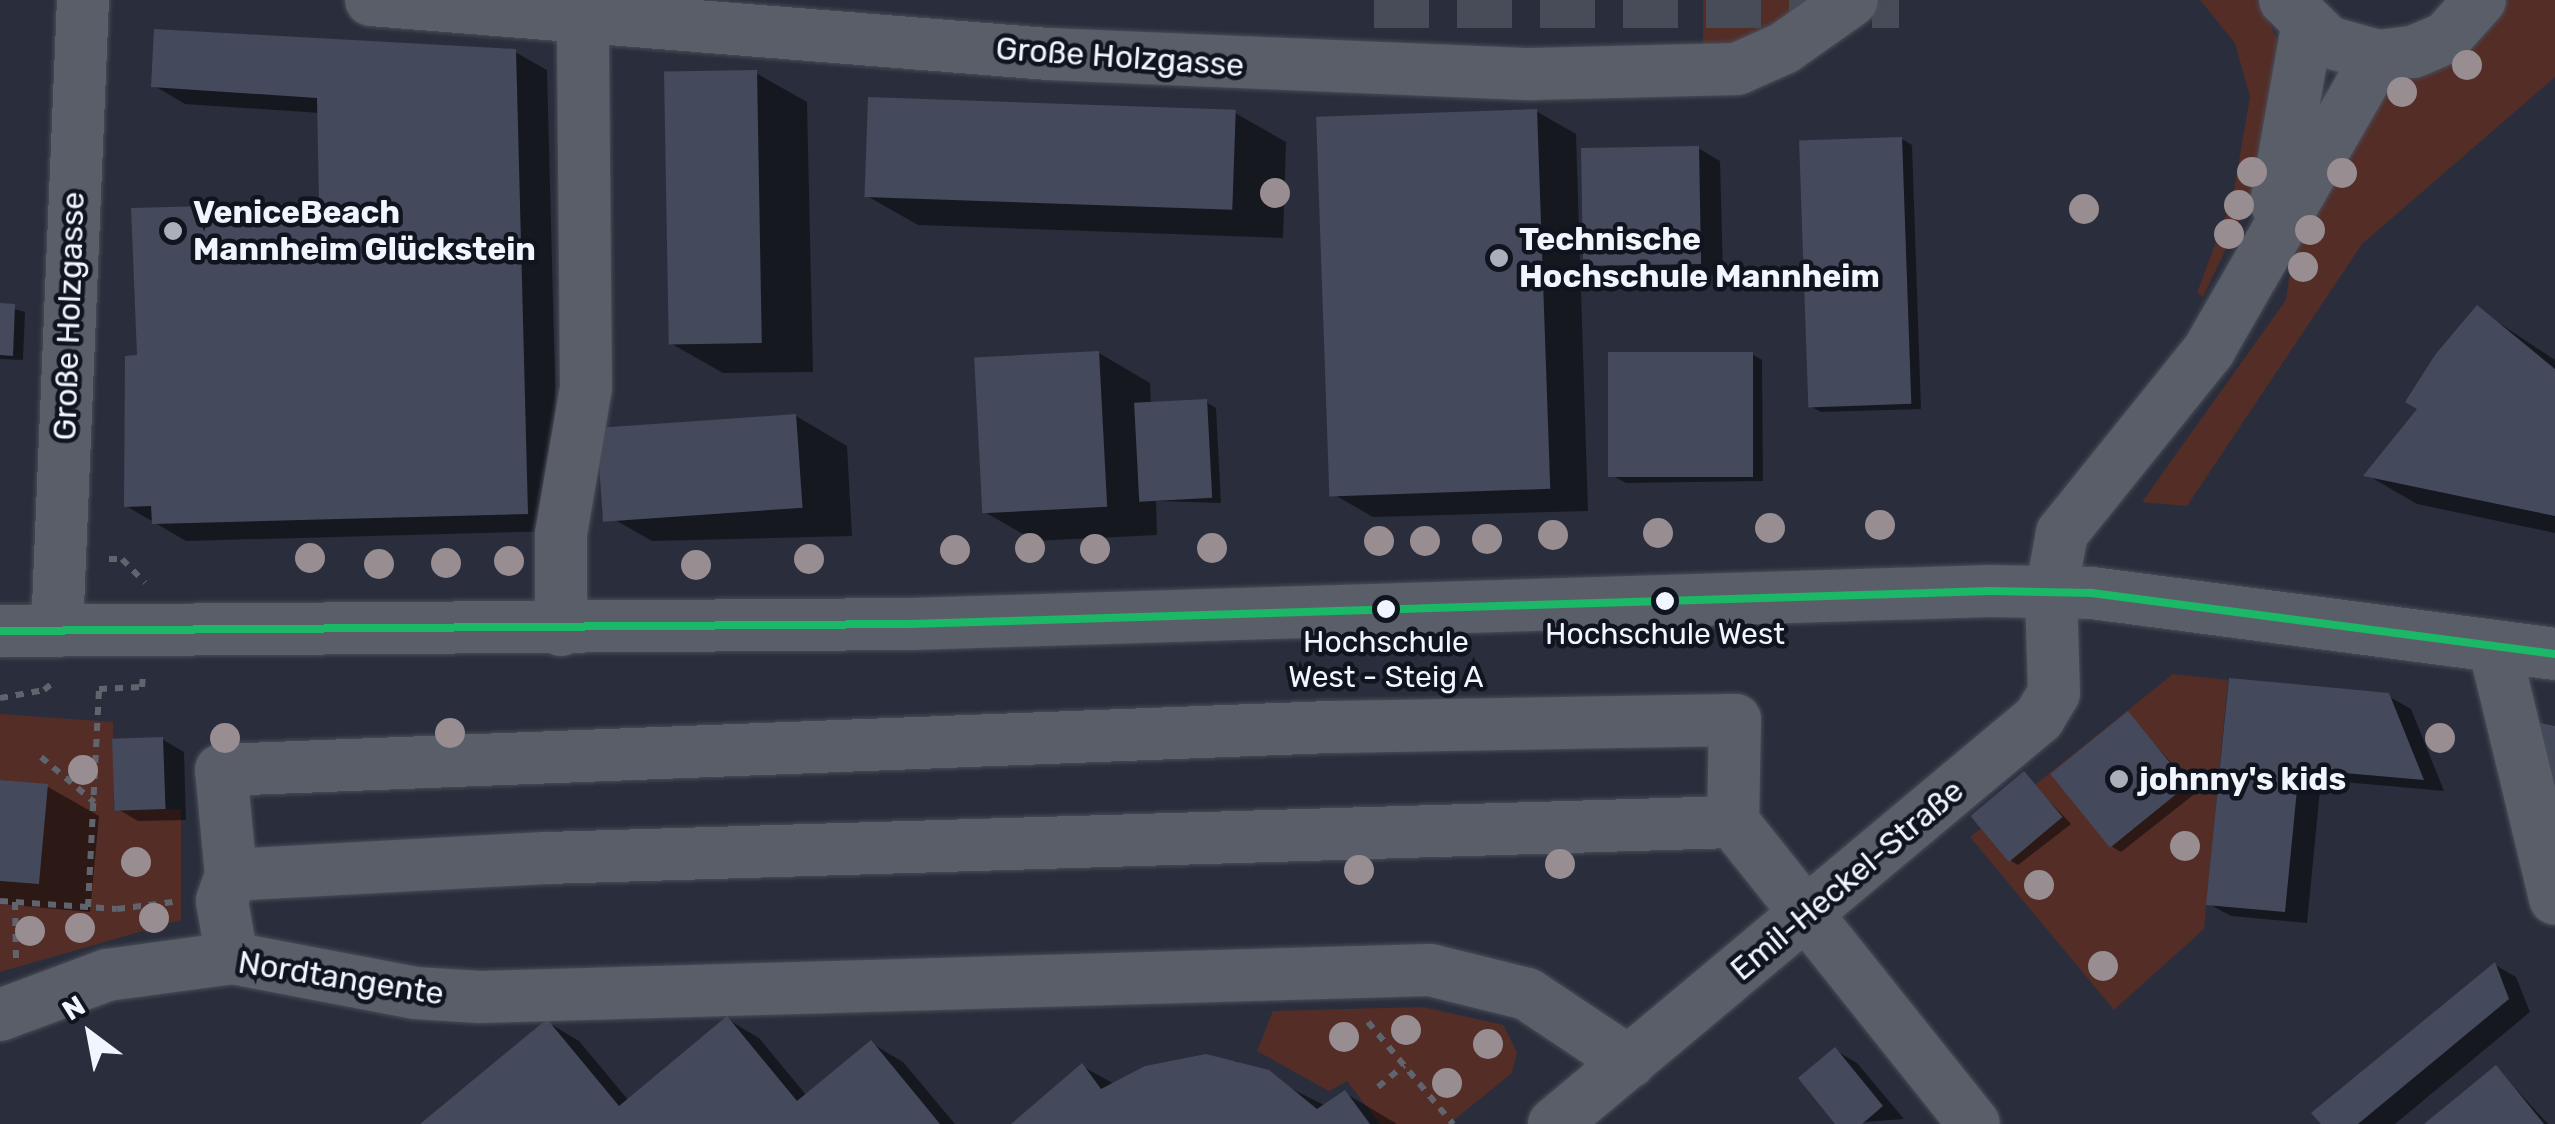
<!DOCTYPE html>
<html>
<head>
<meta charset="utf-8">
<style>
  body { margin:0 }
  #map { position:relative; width:2555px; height:1124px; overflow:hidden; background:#2a2e3c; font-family:Rubik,sans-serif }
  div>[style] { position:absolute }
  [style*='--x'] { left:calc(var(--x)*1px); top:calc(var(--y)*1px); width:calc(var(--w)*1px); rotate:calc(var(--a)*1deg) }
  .green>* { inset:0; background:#542d27 }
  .shadow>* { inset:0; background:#0007 }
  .building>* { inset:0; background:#444a5c; transform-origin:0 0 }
  .major-tunnel>* { height:55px; margin-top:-27.5px; transform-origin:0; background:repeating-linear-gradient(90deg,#484c59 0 55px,transparent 0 83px) }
  .path>* { height:6px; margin-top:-3px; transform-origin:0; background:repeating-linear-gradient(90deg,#60646d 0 8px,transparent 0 16px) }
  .roads { filter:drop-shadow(0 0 2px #484c57) drop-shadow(0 0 2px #484c57) }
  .minor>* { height:52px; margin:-26px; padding:0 26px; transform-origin:26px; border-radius:26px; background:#5a5e68 }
  .bus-1>* { height:8px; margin:-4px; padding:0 4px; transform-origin:4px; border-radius:4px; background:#1ab867 }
  .trees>* { width:30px; height:30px; margin:-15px; border-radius:50%; background:#988d90 }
  .dots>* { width:28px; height:28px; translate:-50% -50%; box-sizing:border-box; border:5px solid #10141f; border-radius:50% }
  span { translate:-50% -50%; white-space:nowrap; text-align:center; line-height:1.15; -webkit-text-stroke:9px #10141f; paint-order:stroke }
  .bus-label { font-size:30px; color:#f1f5fe }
  .street-label { font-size:32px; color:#f1f5fe }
  .poi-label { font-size:32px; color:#f1f5fe; font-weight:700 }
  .left { translate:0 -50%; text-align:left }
  .north { position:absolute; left:40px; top:984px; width:100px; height:100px; -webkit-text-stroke:8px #10141f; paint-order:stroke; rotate:328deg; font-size:28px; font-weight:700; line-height:40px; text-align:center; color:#f1f5fe }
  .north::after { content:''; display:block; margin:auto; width:35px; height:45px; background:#f1f5fe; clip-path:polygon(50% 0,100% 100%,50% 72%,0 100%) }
</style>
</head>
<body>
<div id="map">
  <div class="green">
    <div style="clip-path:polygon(1703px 0,1826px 0,1804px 19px,1703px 53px)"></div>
    <div style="clip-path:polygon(2200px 0,2260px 0,2282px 51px,2250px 199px,2203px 297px,2197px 293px,2233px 196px,2250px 97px,2235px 43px)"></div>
    <div style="clip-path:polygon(2507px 0,2555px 0,2555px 77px,2362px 244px,2187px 506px,2142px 502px,2286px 300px,2293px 250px,2385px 88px,2477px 42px)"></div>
    <div style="clip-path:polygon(2173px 674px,2228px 680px,2204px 929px,2114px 1010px,1970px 837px)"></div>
    <div style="clip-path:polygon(0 714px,113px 722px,114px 810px,181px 809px,181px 920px,0 972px,0 881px,39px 883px,48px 785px,0 780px)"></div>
    <div style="clip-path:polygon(1423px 1007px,1503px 1025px,1517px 1052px,1512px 1073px,1449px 1124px,1380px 1124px,1347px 1081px,1329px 1091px,1257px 1051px,1273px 1011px)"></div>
  </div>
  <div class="shadow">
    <div style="clip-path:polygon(515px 52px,547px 70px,559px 531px,186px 541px,126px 506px,140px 358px,321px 205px,320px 113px,185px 104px,153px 85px)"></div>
    <div style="clip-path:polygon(756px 73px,807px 102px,813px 372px,723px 373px,672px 344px)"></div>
    <div style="clip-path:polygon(1536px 111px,1576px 134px,1588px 511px,1373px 517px,1333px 494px)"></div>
    <div style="clip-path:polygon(1235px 113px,1286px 142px,1283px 238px,918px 225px,867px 196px)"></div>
    <div style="clip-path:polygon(1902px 139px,1912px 145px,1921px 409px,1821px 412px,1810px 406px)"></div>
    <div style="clip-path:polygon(1698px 148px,1720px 161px,1723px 275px,1609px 279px,1587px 266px)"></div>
    <div style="clip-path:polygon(0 305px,25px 312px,23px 360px,0 359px)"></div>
    <div style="clip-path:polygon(2478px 309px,2555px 360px,2555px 533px,2417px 504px,2367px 475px,2420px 408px)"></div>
    <div style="clip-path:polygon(1099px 353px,1150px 383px,1151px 404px,1206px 402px,1216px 408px,1221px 503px,1156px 501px,1157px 535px,1035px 541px,983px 511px)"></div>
    <div style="clip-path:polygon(1752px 354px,1762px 360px,1763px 481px,1626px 483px,1615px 477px)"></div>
    <div style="clip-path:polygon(796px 416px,847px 446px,852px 536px,652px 541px,601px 512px)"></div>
    <div style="clip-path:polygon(2231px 681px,2388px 696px,2411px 709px,2444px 791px,2321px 780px,2307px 923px,2231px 916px,2209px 904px)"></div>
    <div style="clip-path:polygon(2128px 714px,2197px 792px,2121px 852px,2111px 846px)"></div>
    <div style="clip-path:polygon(162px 739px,184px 752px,186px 820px,138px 821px,116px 808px)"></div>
    <div style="clip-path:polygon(2024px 774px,2071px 824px,2018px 865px,2008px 859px)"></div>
    <div style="clip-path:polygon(0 782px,48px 787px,99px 816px,90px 912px,0 904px)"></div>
    <div style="clip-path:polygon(2495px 965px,2516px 977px,2530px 1012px,2395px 1124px,2324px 1124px)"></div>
    <div style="clip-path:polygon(727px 1019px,759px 1038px,807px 1096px,871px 1043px,903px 1062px,955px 1124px,424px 1124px,547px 1022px,579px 1041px,629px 1101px)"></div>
    <div style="clip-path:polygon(1835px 1050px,1857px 1063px,1904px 1119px,1839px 1124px)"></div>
    <div style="clip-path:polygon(1180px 1059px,1236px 1061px,1326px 1106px,1345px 1093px,1397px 1124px,1015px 1124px,1082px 1066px,1116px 1085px)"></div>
    <div style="clip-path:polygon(2497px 1068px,2548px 1124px,2428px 1124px)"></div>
  </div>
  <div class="building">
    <div style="clip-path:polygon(154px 29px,516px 49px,528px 514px,152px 524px,151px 506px,124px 507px,125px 356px,137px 355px,131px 208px,319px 203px,317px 98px,151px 87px)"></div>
    <div style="left:757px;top:70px;width:273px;height:93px;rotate:89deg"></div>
    <div style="left:868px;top:97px;width:368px;height:100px;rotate:2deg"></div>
    <div style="left:1537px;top:109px;width:380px;height:221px;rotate:88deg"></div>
    <div style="left:1902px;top:137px;width:267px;height:103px;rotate:88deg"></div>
    <div style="left:1699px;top:146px;width:118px;height:118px;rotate:89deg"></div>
    <div style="clip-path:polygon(0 303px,15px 304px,13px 356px,0 355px)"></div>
    <div style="clip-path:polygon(2477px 305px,2555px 369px,2555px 516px,2363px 476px,2417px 409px,2405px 402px,2435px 355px)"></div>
    <div style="left:1099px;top:351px;width:156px;height:125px;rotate:87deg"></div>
    <div style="left:1753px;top:352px;width:125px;height:145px;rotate:90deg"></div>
    <div style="left:1207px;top:399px;width:99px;height:73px;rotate:87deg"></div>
    <div style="left:796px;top:414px;width:94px;height:200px;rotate:86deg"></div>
    <div style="clip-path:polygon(2229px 678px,2389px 693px,2424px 780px,2299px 769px,2285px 912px,2206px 905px)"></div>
    <div style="left:2128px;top:711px;width:95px;height:100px;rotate:51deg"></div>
    <div style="clip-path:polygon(2535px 722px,2555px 726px,2555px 798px)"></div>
    <div style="left:163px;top:737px;width:72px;height:51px;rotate:88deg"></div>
    <div style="left:2024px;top:771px;width:60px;height:70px;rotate:50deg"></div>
    <div style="clip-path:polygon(0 780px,48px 784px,39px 884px,0 881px)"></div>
    <div style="clip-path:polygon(2495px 962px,2509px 999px,2358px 1124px,2321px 1124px,2311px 1113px)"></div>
    <div style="clip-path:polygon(727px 1016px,797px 1101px,871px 1040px,940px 1124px,420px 1124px,547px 1019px,619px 1106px)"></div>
    <div style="clip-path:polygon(1835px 1047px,1883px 1106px,1862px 1124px,1835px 1124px,1798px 1078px)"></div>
    <div style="clip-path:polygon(1206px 1054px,1269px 1070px,1317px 1109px,1345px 1090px,1370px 1124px,1011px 1124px,1082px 1063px,1101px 1089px,1145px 1066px)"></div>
    <div style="clip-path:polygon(2496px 1065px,2544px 1124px,2424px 1124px)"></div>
  </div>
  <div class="major-tunnel">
    <div style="--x:1374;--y:0;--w:525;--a:0"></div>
  </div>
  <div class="path">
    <div style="--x:109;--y:559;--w:13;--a:0"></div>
    <div style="--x:122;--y:559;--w:33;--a:46"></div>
    <div style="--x:0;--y:698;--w:45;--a:-10.3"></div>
    <div style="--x:44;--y:690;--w:14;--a:-39"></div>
    <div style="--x:41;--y:757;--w:70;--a:40.3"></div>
    <div style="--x:0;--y:901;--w:117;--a:3.9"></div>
    <div style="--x:117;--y:909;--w:56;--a:-7.1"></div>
    <div style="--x:15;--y:902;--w:59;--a:89"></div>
    <div style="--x:88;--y:907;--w:218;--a:-87.1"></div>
    <div style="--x:99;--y:689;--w:43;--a:-2.7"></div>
    <div style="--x:142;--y:687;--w:12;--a:-85"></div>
    <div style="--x:1368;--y:1022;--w:133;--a:50.2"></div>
    <div style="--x:1378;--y:1087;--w:34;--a:-40"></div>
  </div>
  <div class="roads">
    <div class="minor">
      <div style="--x:371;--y:0;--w:679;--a:4.56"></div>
      <div style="--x:1048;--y:54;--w:484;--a:2.4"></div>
      <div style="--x:1532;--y:74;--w:205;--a:-1.4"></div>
      <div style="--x:1737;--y:69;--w:51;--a:-24.1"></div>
      <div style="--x:1784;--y:48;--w:83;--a:-35.2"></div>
      <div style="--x:2285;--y:0;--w:60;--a:44.3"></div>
      <div style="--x:2328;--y:42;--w:52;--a:15.6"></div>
      <div style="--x:2378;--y:56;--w:35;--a:-7"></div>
      <div style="--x:2413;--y:52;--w:36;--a:-23"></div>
      <div style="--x:2446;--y:38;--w:51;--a:-48.2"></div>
      <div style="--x:2276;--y:203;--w:179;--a:-80"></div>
      <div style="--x:561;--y:630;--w:96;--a:-90"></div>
      <div style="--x:561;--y:534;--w:148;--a:-80.3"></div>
      <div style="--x:586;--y:388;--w:370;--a:-90.5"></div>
      <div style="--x:0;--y:631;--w:911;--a:-0.44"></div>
      <div style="--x:911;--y:624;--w:1080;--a:-1.75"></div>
      <div style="--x:1990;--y:591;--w:102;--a:1.1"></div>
      <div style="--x:2092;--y:593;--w:467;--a:7.5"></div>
      <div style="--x:57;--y:631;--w:632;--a:-87.64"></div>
      <div style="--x:2494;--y:646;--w:260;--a:76.4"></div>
      <div style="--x:231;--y:875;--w:316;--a:-3.1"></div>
      <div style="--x:547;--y:858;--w:1187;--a:-1.74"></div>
      <div style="--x:232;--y:958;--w:58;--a:-100"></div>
      <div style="--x:222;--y:901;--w:28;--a:-71"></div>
      <div style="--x:231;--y:875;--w:105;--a:-95.4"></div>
      <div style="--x:221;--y:770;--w:1112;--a:-2.22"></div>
      <div style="--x:1332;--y:727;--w:403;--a:-1"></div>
      <div style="--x:1735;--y:720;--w:102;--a:91.1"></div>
      <div style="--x:1733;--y:822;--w:386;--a:51.4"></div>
      <div style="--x:0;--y:1015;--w:114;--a:-20.5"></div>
      <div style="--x:107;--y:975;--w:126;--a:-7.7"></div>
      <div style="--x:232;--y:958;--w:186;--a:10.8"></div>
      <div style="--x:415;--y:993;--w:65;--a:3.5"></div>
      <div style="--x:480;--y:997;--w:950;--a:-1.63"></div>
      <div style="--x:1430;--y:970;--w:100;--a:13.9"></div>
      <div style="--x:1527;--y:994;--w:123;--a:33.7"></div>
      <div style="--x:1554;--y:1124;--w:633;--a:-39.93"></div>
      <div style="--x:2039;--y:718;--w:29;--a:-59"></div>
      <div style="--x:2054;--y:693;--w:101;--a:-91.7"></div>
      <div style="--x:2051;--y:592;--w:60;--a:-79.4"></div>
      <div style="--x:2062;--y:533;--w:235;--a:-51.2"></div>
      <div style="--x:2209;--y:350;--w:339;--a:-60.1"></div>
    </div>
  </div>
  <div class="bus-1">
    <div style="--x:0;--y:631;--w:911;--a:-0.44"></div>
    <div style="--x:911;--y:624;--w:1080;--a:-1.75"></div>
    <div style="--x:1990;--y:591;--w:102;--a:1.1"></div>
    <div style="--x:2092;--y:593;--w:467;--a:7.5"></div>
  </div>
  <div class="trees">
    <div style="left:2467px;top:65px"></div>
    <div style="left:2402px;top:92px"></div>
    <div style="left:2252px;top:172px"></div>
    <div style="left:2342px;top:173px"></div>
    <div style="left:1275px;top:193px"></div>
    <div style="left:2239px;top:205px"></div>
    <div style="left:2084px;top:209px"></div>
    <div style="left:2310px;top:230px"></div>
    <div style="left:2229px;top:234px"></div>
    <div style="left:2303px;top:267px"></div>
    <div style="left:1880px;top:525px"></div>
    <div style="left:1770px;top:528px"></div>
    <div style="left:1658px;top:533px"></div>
    <div style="left:1553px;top:535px"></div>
    <div style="left:1487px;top:539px"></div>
    <div style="left:1379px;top:541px"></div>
    <div style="left:1425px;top:541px"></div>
    <div style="left:1030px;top:548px"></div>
    <div style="left:1212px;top:548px"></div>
    <div style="left:1095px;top:549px"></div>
    <div style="left:955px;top:550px"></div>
    <div style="left:310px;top:558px"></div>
    <div style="left:809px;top:559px"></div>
    <div style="left:509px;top:561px"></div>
    <div style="left:446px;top:563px"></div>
    <div style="left:379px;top:564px"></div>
    <div style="left:696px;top:565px"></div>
    <div style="left:450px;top:733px"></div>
    <div style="left:225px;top:738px"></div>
    <div style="left:2440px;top:738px"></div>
    <div style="left:83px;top:770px"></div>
    <div style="left:2185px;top:846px"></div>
    <div style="left:136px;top:862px"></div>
    <div style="left:1560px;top:864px"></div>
    <div style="left:1359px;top:870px"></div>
    <div style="left:2039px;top:885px"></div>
    <div style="left:154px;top:918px"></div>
    <div style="left:80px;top:928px"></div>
    <div style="left:30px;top:931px"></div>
    <div style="left:2103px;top:966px"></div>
    <div style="left:1406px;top:1030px"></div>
    <div style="left:1344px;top:1037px"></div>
    <div style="left:1488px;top:1044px"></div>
    <div style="left:1447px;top:1083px"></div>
  </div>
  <div class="dots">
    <div style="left:173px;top:231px;background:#abafba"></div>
    <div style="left:1499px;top:258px;background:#abafba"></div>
    <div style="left:1665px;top:601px;background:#f1f5fe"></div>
    <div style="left:1386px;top:609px;background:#f1f5fe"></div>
    <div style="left:2119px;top:779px;background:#abafba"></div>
  </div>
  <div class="bus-label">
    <span style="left:1665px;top:634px">Hochschule West</span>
    <span style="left:1386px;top:659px">Hochschule<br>West - Steig A</span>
  </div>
  <div class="street-label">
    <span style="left:1120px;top:57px;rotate:4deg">Große Holzgasse</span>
    <span style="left:69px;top:316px;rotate:-88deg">Große Holzgasse</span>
    <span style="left:1847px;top:880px;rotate:-40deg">Emil-Heckel-Straße</span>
    <span style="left:341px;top:978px;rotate:9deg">Nordtangente</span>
  </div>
  <div class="poi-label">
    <span class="left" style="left:193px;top:231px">VeniceBeach<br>Mannheim Glückstein</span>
    <span class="left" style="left:1519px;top:258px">Technische<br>Hochschule Mannheim</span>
    <span class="left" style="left:2139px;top:779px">johnny's kids</span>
  </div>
  <div class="north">N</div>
</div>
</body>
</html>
